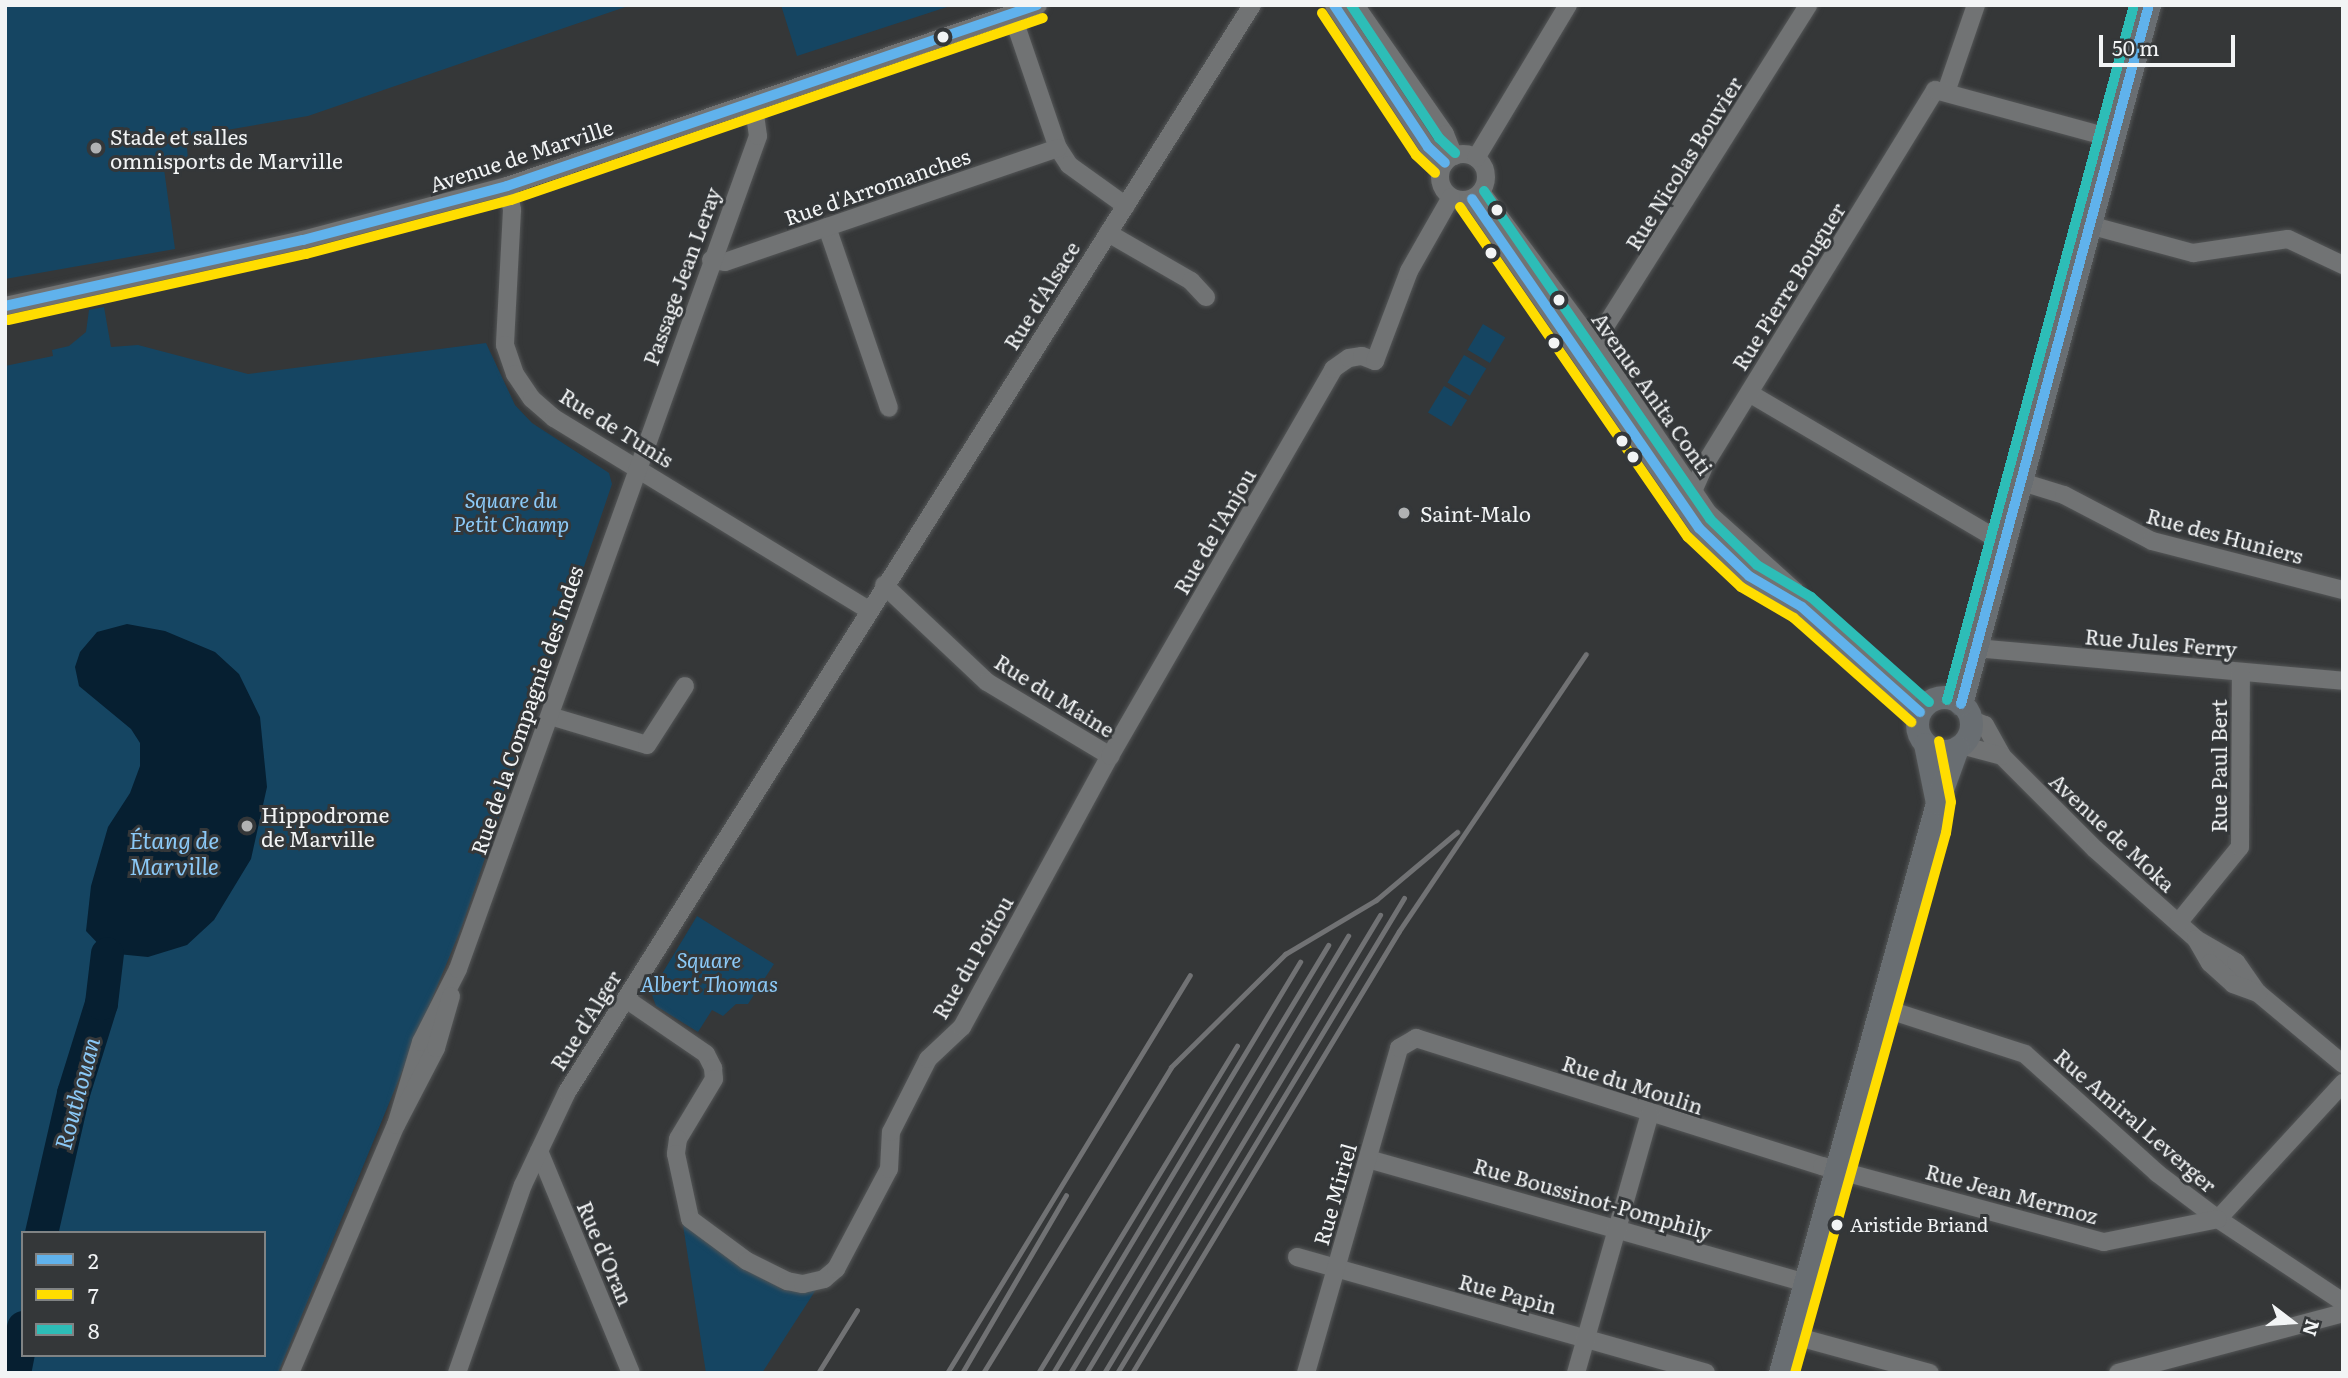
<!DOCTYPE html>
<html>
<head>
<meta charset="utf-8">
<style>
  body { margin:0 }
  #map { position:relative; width:2348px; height:1378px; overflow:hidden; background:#353738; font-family:Literata,serif }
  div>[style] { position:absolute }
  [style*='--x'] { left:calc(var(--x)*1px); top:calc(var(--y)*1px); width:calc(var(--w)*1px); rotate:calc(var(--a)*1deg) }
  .green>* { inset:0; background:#154562; transform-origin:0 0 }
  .water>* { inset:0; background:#061f31 }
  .river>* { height:33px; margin:-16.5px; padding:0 16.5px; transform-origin:16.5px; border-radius:16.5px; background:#061f31 }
  .roads { filter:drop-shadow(0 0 2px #545657) drop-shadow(0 0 2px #545657) }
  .minor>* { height:18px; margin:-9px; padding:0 9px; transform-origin:9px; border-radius:9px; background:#717374 }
  .minor>.ring { margin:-9px; padding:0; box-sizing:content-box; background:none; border:18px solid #717374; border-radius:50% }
  .major>* { height:23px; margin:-11.5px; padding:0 11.5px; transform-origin:11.5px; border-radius:11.5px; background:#696e72 }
  .major>.ring { margin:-11.5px; padding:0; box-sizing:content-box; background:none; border:23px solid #696e72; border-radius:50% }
  .rail>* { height:5px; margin:-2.5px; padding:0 2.5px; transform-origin:2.5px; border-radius:2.5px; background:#717274 }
  .bus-1>* { height:10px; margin:-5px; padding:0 5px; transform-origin:5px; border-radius:5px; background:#60b2ec }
  .bus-2>* { height:10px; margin:-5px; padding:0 5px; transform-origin:5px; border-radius:5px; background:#fd0 }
  .bus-3>* { height:10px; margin:-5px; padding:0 5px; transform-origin:5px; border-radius:5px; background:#2dbdb7 }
  .dots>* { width:19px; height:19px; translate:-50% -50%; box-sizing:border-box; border:4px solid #343739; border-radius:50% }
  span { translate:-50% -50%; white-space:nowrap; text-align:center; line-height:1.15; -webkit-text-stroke:6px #343739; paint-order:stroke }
  .bus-label { font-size:19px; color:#f2f4f5 }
  .left { translate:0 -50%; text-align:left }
  .poi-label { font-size:21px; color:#f2f4f5 }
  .street-label { font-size:21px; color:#f2f4f5 }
  .park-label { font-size:21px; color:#8bc9f7; font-style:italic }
  .water-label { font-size:23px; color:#8bc9f7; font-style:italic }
  .frame { position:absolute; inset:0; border:7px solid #f2f4f5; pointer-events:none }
  .legend { position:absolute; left:21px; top:1231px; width:245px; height:126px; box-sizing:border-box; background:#343739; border:2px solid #808384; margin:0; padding:9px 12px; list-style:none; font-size:21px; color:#f2f4f5 }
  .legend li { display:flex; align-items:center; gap:14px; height:35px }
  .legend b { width:35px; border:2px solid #808384 }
  .north { position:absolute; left:2257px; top:1287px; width:70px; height:70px; -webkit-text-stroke:5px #343739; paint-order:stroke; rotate:107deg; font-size:19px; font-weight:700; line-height:28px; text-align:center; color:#f2f4f5 }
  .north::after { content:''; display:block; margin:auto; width:24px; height:32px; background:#f2f4f5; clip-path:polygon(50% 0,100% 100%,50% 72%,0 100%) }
  .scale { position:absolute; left:2099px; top:35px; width:136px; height:32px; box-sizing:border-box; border:4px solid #f2f4f5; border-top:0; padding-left:9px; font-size:21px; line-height:24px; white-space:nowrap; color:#f2f4f5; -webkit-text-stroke:5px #343739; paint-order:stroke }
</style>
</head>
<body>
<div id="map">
  <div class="green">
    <div style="clip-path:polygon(5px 5px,631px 5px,308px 116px,186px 137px,188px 159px,164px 169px,175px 249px,5px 279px)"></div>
    <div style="clip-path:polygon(781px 5px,953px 5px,797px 56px)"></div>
    <div style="clip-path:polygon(evenodd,104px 307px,111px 347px,138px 345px,248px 374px,486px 343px,515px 405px,532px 423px,609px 473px,612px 484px,462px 926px,278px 1373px,5px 1373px,5px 366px,53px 356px,52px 350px,69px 346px,86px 332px,89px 310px,104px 307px,23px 1233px,264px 1233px,264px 1355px,23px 1355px,23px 1233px)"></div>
    <div style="left:1483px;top:324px;width:26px;height:30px;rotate:31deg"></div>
    <div style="left:1464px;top:355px;width:26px;height:32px;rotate:31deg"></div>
    <div style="left:1444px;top:386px;width:27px;height:31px;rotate:31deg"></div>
    <div style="clip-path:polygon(697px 916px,774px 964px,748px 1004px,736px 1004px,723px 1016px,712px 1010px,698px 1032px,656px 1006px,651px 992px)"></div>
    <div style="clip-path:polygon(683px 1225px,783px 1290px,819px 1285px,762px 1373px,706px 1373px)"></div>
  </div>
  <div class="water">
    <div style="clip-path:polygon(127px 624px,165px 631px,215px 652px,239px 674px,260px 717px,267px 787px,251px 859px,214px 920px,187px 945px,148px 957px,107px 953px,86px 931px,91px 886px,108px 827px,130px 793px,140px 766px,140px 743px,131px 729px,79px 686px,75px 667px,80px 652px,97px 632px)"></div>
  </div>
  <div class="river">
    <div style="--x:41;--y:1233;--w:144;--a:-77.1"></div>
    <div style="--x:73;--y:1093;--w:94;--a:-72.7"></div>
    <div style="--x:101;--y:1003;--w:50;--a:-83.2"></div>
    <div style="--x:14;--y:1373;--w:47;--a:-78.9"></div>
  </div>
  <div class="roads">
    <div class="minor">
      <div style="--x:1334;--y:5;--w:170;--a:56.5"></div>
      <div style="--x:1428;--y:147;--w:23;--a:43"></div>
      <div style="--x:1355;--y:5;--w:157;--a:55.1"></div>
      <div style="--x:1445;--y:134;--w:24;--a:68"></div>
      <div style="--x:1012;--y:14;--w:142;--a:71.1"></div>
      <div style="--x:1058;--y:148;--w:20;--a:57"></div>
      <div style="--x:1069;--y:165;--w:70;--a:35.7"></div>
      <div style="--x:1946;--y:92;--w:92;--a:-71"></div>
      <div class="ring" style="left:1440px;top:154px;width:28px;height:28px"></div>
      <div style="--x:1476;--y:158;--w:179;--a:-59"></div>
      <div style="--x:507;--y:186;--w:25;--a:78"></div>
      <div style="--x:512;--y:210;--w:135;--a:93"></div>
      <div style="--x:505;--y:345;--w:31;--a:71"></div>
      <div style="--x:515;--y:374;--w:30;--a:56"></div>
      <div style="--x:532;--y:399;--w:29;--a:41"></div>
      <div style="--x:554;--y:418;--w:368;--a:31.4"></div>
      <div style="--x:1481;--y:192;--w:189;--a:53.4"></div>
      <div style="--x:1594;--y:344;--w:204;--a:56"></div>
      <div style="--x:1708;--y:513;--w:117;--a:41.9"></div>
      <div style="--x:1795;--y:591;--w:17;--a:66"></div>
      <div style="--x:1472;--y:199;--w:400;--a:55.4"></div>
      <div style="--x:1699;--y:528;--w:69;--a:43.8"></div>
      <div style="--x:1749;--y:576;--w:61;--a:30.3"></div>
      <div style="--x:1802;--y:607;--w:158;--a:41.7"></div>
      <div style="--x:2089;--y:225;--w:108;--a:15.1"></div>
      <div style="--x:2193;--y:253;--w:96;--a:-8.4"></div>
      <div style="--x:2288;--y:239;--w:61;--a:25.3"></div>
      <div style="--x:827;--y:227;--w:191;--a:71.1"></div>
      <div style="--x:1108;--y:233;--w:96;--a:30"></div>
      <div style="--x:1191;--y:281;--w:22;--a:47"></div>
      <div style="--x:711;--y:260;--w:14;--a:8"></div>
      <div style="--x:725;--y:262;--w:352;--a:-18.9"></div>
      <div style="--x:5;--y:306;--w:305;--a:-12.5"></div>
      <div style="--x:303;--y:240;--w:211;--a:-14.8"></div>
      <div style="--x:507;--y:186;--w:561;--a:-18.82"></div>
      <div style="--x:1594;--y:344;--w:401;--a:-57.7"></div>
      <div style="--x:1749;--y:393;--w:297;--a:30.5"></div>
      <div style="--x:2022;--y:482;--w:44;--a:17.2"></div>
      <div style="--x:2064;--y:495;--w:99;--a:27.6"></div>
      <div style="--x:2152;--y:541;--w:197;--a:14.4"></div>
      <div style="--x:1685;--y:509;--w:49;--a:-66"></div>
      <div style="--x:1705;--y:464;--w:439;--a:-58.4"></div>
      <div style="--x:1935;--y:90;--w:183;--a:15.2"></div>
      <div style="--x:884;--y:585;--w:141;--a:43.3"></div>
      <div style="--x:987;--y:682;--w:144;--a:31"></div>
      <div style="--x:1976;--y:648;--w:368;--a:5.1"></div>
      <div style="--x:550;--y:716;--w:101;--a:16.6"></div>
      <div style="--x:647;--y:745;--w:70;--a:-57.2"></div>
      <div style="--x:1970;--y:719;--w:16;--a:22"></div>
      <div style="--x:1985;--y:725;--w:35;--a:61"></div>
      <div style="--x:2002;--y:756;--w:132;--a:45"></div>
      <div style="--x:2095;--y:849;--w:135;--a:41.7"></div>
      <div style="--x:2196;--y:939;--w:46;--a:29.9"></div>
      <div style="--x:2236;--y:962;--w:38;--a:55"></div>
      <div style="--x:2258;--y:993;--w:111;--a:39.9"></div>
      <div style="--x:1961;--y:745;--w:42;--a:15"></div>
      <div style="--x:2178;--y:923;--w:98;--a:-50.8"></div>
      <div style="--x:2240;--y:847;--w:175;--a:-89.7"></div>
      <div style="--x:2196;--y:939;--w:28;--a:60"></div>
      <div style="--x:2210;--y:963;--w:31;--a:42"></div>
      <div style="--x:2233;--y:984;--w:27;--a:20"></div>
      <div style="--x:626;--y:999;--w:97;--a:34.5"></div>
      <div style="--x:706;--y:1054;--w:16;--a:63"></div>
      <div style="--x:713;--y:1068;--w:11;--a:85"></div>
      <div style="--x:714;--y:1079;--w:70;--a:121"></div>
      <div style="--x:678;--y:1139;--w:15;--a:98"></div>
      <div style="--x:676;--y:1154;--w:66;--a:77.8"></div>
      <div style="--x:690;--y:1219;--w:71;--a:36.4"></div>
      <div style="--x:747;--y:1261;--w:45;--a:26.6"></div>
      <div style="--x:787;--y:1281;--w:16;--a:11"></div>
      <div style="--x:803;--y:1284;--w:22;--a:-13"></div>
      <div style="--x:824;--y:1279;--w:16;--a:-40"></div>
      <div style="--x:836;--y:1269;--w:113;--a:-62.1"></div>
      <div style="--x:889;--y:1169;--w:37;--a:-87"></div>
      <div style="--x:891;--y:1132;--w:82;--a:-63.1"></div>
      <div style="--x:928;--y:1059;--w:47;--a:-43.3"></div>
      <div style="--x:962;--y:1027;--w:309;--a:-61.4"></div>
      <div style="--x:1110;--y:756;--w:447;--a:-60"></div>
      <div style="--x:1333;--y:369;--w:19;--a:-35"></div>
      <div style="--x:1349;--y:358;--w:13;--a:-9"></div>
      <div style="--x:1362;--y:356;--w:14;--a:21"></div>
      <div style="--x:1375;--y:361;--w:96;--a:-69.3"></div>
      <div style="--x:1409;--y:271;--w:85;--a:-60.4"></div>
      <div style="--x:1883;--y:1008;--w:149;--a:17.9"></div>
      <div style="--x:2025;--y:1054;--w:178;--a:42"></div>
      <div style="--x:2157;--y:1173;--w:76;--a:37"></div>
      <div style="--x:2218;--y:1219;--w:150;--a:33.6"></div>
      <div style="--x:396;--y:1125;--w:87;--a:-73.2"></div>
      <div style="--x:421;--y:1042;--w:82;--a:-63.1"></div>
      <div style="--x:458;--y:969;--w:885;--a:-70.19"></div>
      <div style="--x:758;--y:136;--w:34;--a:-98"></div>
      <div style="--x:539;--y:1151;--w:240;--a:67.5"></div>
      <div style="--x:1368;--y:1159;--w:454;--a:15.8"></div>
      <div style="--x:2218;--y:1219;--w:185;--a:-47.4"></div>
      <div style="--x:1297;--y:1257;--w:425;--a:15.8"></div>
      <div style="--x:1791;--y:1335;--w:144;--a:15.3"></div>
      <div style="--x:290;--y:1373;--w:270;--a:-66.9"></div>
      <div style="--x:396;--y:1125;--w:87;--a:-62.5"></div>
      <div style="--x:436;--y:1048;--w:54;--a:-73.9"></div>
      <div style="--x:457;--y:1373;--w:199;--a:-70.7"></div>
      <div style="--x:523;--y:1185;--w:103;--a:-64.7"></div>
      <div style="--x:567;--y:1092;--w:1285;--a:-57.78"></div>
      <div style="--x:1306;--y:1373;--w:338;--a:-74"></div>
      <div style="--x:1399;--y:1048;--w:20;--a:-30"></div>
      <div style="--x:1416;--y:1038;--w:426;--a:17.5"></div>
      <div style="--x:1822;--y:1166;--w:292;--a:15.1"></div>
      <div style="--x:2104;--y:1242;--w:116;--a:-11.4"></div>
      <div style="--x:1576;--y:1373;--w:269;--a:-74.1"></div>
      <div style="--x:2118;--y:1373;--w:233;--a:-14.9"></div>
    </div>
    <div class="major">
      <div class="ring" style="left:1917px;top:697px;width:31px;height:31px"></div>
      <div style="--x:1961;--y:704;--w:724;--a:-74.95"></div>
      <div style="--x:1925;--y:744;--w:60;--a:78.5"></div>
      <div style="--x:1780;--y:1373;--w:591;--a:-74.6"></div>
      <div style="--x:1937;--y:803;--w:59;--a:-70"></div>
    </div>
  </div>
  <div class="rail">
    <div style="--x:818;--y:1373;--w:74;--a:-58.2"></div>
    <div style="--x:947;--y:1373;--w:466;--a:-58.6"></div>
    <div style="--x:962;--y:1373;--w:206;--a:-59.7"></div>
    <div style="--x:983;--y:1373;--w:359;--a:-58.4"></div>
    <div style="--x:1171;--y:1067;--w:161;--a:-44.7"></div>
    <div style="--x:1285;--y:954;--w:106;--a:-30.7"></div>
    <div style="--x:1376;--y:900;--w:106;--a:-40"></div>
    <div style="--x:1038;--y:1373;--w:383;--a:-58.7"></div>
    <div style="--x:1053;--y:1373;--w:480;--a:-59"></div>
    <div style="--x:1070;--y:1373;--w:500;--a:-58.9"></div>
    <div style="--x:1086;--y:1373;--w:510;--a:-59.06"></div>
    <div style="--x:1104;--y:1373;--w:535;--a:-58.93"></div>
    <div style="--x:1117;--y:1373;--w:555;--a:-58.86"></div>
    <div style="--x:1132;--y:1373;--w:516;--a:-58.86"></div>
    <div style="--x:1399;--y:931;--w:334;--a:-56"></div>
  </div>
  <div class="bus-1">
    <div style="--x:1334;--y:5;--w:170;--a:56.5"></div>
    <div style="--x:1428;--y:147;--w:23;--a:43"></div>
    <div style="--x:1472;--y:199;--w:400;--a:55.4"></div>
    <div style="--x:1699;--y:528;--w:69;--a:43.8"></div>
    <div style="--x:1749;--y:576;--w:61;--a:30.3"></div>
    <div style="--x:1802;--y:607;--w:158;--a:41.7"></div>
    <div style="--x:5;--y:306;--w:305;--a:-12.5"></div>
    <div style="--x:303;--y:240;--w:211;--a:-14.8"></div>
    <div style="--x:507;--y:186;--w:560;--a:-18.86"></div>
    <div style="--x:1961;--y:704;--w:724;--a:-74.95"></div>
  </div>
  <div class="bus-2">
    <div style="--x:1322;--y:13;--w:170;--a:56.5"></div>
    <div style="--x:1416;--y:155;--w:26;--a:43"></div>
    <div style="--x:1460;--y:207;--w:401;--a:55.4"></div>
    <div style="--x:1688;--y:537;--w:73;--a:43.3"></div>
    <div style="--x:1741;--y:587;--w:61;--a:30.3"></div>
    <div style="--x:1794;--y:618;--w:157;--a:41.6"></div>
    <div style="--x:8;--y:320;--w:305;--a:-12.5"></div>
    <div style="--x:306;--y:254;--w:212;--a:-14.8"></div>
    <div style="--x:511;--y:200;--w:562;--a:-18.89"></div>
    <div style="--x:1795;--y:1373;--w:561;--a:-74.38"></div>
    <div style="--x:1946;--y:833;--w:31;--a:-81"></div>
    <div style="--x:1951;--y:802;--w:62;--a:-101.1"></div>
  </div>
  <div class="bus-3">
    <div style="--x:1351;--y:5;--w:159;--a:56.5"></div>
    <div style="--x:1439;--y:138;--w:22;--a:43"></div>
    <div style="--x:1484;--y:191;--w:398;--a:55.4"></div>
    <div style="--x:1710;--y:519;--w:66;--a:44.4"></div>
    <div style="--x:1757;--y:565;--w:63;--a:30.7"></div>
    <div style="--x:1811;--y:597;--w:158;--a:41.7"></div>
    <div style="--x:1947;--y:700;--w:720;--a:-74.94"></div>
  </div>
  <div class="dots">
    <div style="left:943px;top:37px;background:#f2f4f5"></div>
    <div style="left:96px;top:148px;background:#b0b2b3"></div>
    <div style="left:1497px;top:210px;background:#f2f4f5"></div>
    <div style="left:1491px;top:253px;background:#f2f4f5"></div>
    <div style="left:1559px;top:300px;background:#f2f4f5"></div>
    <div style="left:1554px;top:343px;background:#f2f4f5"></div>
    <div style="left:1622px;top:441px;background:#f2f4f5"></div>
    <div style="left:1633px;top:457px;background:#f2f4f5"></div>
    <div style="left:1404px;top:513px;background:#b0b2b3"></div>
    <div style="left:247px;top:826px;background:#b0b2b3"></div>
    <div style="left:1837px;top:1225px;background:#f2f4f5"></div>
  </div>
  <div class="bus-label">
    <span class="left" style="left:1850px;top:1225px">Aristide Briand</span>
  </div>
  <div class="poi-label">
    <span class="left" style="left:110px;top:148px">Stade et salles<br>omnisports de Marville</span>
    <span class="left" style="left:1420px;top:513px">Saint-Malo</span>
    <span class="left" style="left:261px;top:826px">Hippodrome<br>de Marville</span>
  </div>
  <div class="street-label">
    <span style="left:521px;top:155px;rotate:-18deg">Avenue de Marville</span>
    <span style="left:1683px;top:163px;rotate:-58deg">Rue Nicolas Bouvier</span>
    <span style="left:877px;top:186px;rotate:-19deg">Rue d'Arromanches</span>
    <span style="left:681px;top:276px;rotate:-70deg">Passage Jean Leray</span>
    <span style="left:1788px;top:286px;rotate:-58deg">Rue Pierre Bouguer</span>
    <span style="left:1041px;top:295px;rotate:-58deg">Rue d'Alsace</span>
    <span style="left:1653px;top:393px;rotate:55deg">Avenue Anita Conti</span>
    <span style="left:617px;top:427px;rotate:32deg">Rue de Tunis</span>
    <span style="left:1214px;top:531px;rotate:-60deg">Rue de l'Anjou</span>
    <span style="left:2225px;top:535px;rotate:15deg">Rue des Huniers</span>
    <span style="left:2161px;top:642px;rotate:5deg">Rue Jules Ferry</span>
    <span style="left:1055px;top:695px;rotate:32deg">Rue du Maine</span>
    <span style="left:526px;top:710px;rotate:-71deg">Rue de la Compagnie des Indes</span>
    <span style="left:2218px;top:766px;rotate:-90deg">Rue Paul Bert</span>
    <span style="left:2113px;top:832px;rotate:43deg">Avenue de Moka</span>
    <span style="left:972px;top:957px;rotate:-60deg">Rue du Poitou</span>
    <span style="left:585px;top:1020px;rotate:-58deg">Rue d'Alger</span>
    <span style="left:1633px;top:1084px;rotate:18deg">Rue du Moulin</span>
    <span style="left:2136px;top:1120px;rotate:41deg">Rue Amiral Leverger</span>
    <span style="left:2012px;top:1193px;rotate:15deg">Rue Jean Mermoz</span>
    <span style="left:1334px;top:1194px;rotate:-74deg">Rue Miriel</span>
    <span style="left:1593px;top:1198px;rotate:16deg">Rue Boussinot-Pomphily</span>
    <span style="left:606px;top:1253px;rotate:67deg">Rue d'Oran</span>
    <span style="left:1508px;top:1293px;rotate:15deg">Rue Papin</span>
  </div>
  <div class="park-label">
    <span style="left:511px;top:511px">Square du<br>Petit Champ</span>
    <span style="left:709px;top:971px">Square<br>Albert Thomas</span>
  </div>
  <div class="water-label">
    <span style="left:174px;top:852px">Étang de<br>Marville</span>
    <span style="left:76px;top:1093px;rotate:-75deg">Routhouan</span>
  </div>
  <div class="frame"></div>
  <ul class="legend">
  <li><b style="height:9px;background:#60b2ec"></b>2</li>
  <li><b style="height:9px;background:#fd0"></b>7</li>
  <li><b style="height:9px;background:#2dbdb7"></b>8</li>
  </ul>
  <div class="north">N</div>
  <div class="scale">50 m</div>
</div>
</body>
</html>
